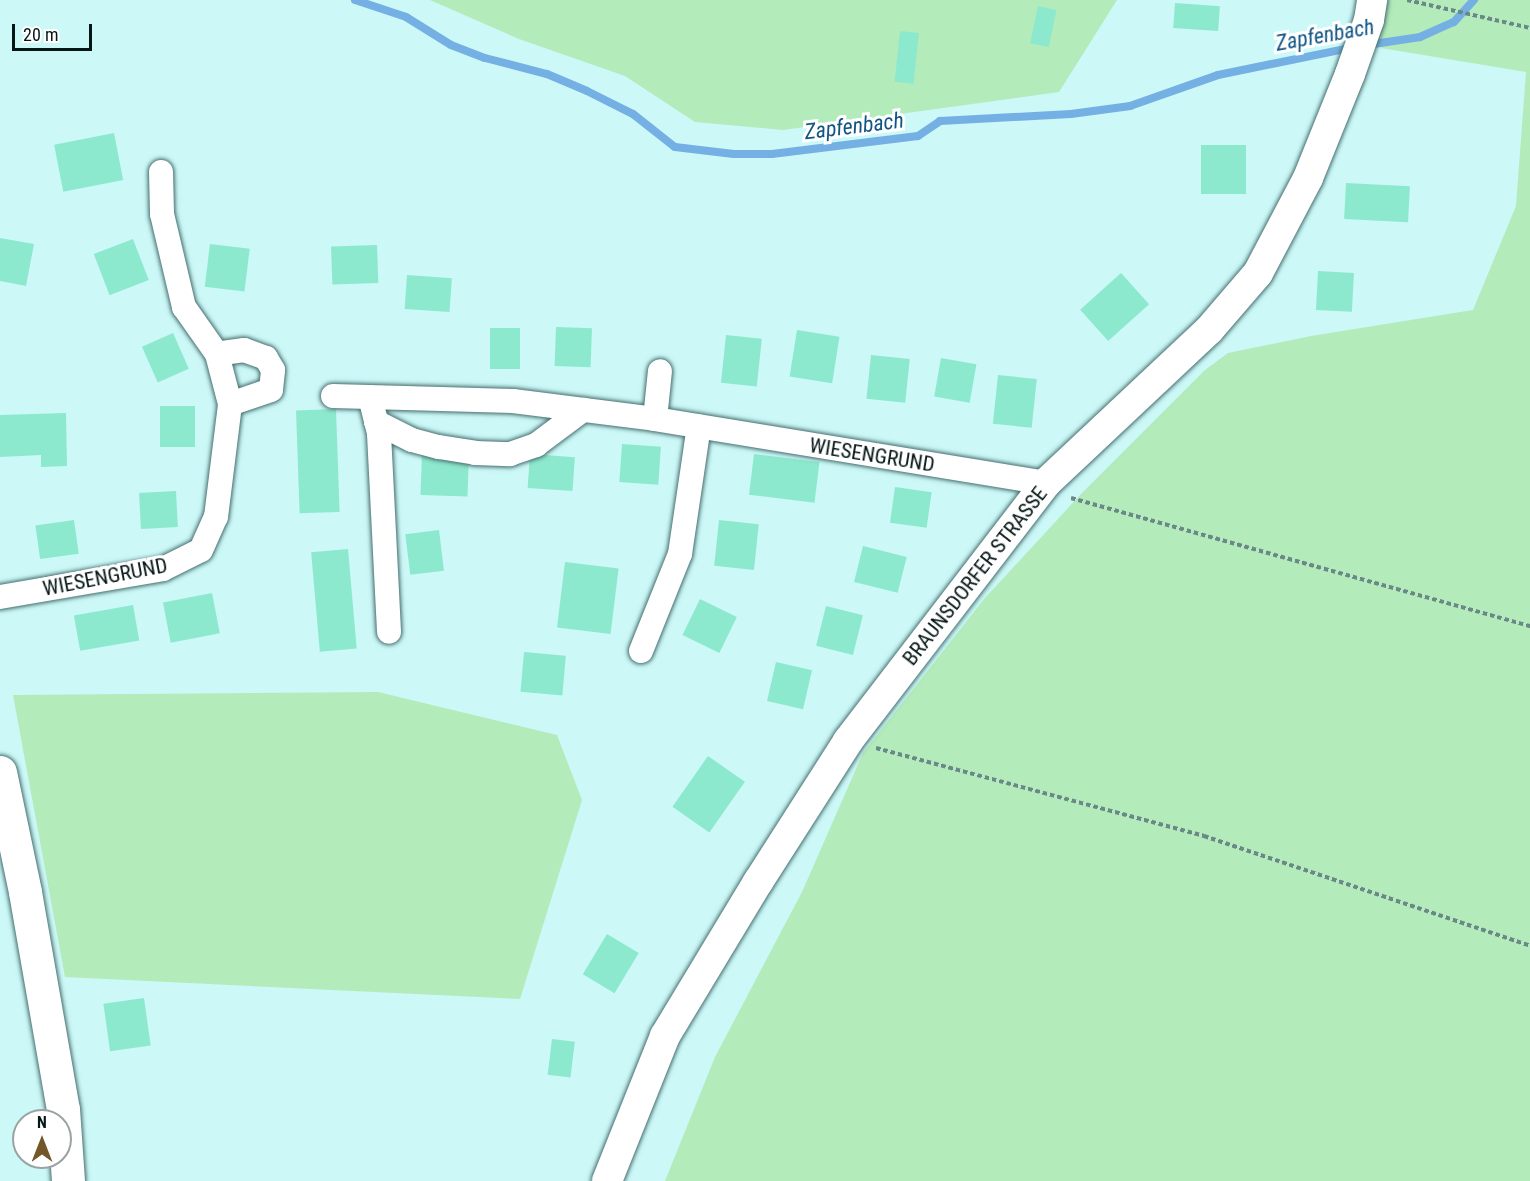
<!DOCTYPE html>
<html>
<head>
<meta charset="utf-8">
<style>
  body { margin:0 }
  #map { position:relative; width:1530px; height:1181px; overflow:hidden; background:#ccf8f8; font-family:"Roboto Condensed",sans-serif }
  div>[style] { position:absolute }
  [style*='--x'] { left:calc(var(--x)*1px); top:calc(var(--y)*1px); width:calc(var(--w)*1px); rotate:calc(var(--a)*1deg) }
  .green>* { inset:0; background:#b3ebbb }
  .stream>* { height:8px; margin:-4px; padding:0 4px; transform-origin:4px; border-radius:4px; background:#74b0e3 }
  .building>* { inset:0; background:#8de9ce; transform-origin:0 0 }
  .path>* { height:4px; margin-top:-2px; transform-origin:0; background:repeating-linear-gradient(90deg,#6a8888 0 4.5px,transparent 0 7.5px) }
  .roads { filter:drop-shadow(0 0 2px #466e6f) drop-shadow(0 0 2px #466e6f) }
  .minor>* { height:24px; margin:-12px; padding:0 12px; transform-origin:12px; border-radius:12px; background:#fff }
  .tertiary>* { height:30px; margin:-15px; padding:0 15px; transform-origin:15px; border-radius:15px; background:#fff }
  .secondary>* { height:33px; margin:-16.5px; padding:0 16.5px; transform-origin:16.5px; border-radius:16.5px; background:#fff }
  span { translate:-50% -50%; white-space:nowrap; text-align:center; line-height:1.15; -webkit-text-stroke:6px #fff; paint-order:stroke }
  .street-label { font-size:21px; color:#061616 }
  .water-label { font-size:22px; color:#105484; font-style:italic }
  .north { position:absolute; left:12px; top:1109px; width:60px; height:60px; box-sizing:border-box; background:#fff; border:2px solid #9ba2a2; border-radius:50%; rotate:0deg; font-size:16px; font-weight:700; line-height:24px; text-align:center; color:#061616 }
  .north::after { content:''; display:block; margin:auto; width:21px; height:27px; background:#73562a; clip-path:polygon(50% 0,100% 100%,50% 72%,0 100%) }
  .scale { position:absolute; left:12px; top:24px; width:80px; height:27px; box-sizing:border-box; border:3px solid #061616; border-top:0; padding-left:8px; font-size:18px; line-height:21px; white-space:nowrap; color:#061616; -webkit-text-stroke:4px #fff; paint-order:stroke }
</style>
</head>
<body>
<div id="map">
  <div class="green">
    <div style="clip-path:polygon(430px 0,1117px 0,1059px 92px,783px 130px,695px 122px,625px 76px,519px 39px)"></div>
    <div style="clip-path:polygon(1363px 0,1530px 0,1530px 1181px,665px 1181px,715px 1057px,802px 892px,863px 753px,985px 598px,1081px 494px,1205px 370px,1228px 353px,1311px 336px,1473px 310px,1516px 206px,1526px 72px,1381px 48px)"></div>
    <div style="clip-path:polygon(378px 692px,557px 735px,582px 800px,520px 999px,65px 977px,13px 695px)"></div>
  </div>
  <div class="stream">
    <div style="--x:355;--y:0;--w:54;--a:18.4"></div>
    <div style="--x:406;--y:17;--w:53;--a:31.9"></div>
    <div style="--x:451;--y:45;--w:36;--a:21"></div>
    <div style="--x:485;--y:58;--w:64;--a:14.5"></div>
    <div style="--x:547;--y:74;--w:43;--a:23"></div>
    <div style="--x:587;--y:91;--w:51;--a:26.6"></div>
    <div style="--x:633;--y:114;--w:53;--a:38.2"></div>
    <div style="--x:675;--y:147;--w:59;--a:6.8"></div>
    <div style="--x:734;--y:154;--w:38;--a:0"></div>
    <div style="--x:772;--y:154;--w:147;--a:-7"></div>
    <div style="--x:918;--y:136;--w:27;--a:-34"></div>
    <div style="--x:940;--y:121;--w:131;--a:-3.1"></div>
    <div style="--x:1071;--y:114;--w:60;--a:-7.7"></div>
    <div style="--x:1130;--y:106;--w:93;--a:-19.4"></div>
    <div style="--x:1218;--y:75;--w:139;--a:-11.6"></div>
    <div style="--x:1367;--y:45;--w:54;--a:-8.6"></div>
    <div style="--x:1420;--y:37;--w:37;--a:-24"></div>
    <div style="--x:1454;--y:22;--w:30;--a:-48"></div>
  </div>
  <div class="building">
    <div style="left:1175px;top:3px;width:45px;height:25px;rotate:4deg"></div>
    <div style="left:1038px;top:6px;width:19px;height:38px;rotate:12deg"></div>
    <div style="left:900px;top:31px;width:19px;height:51px;rotate:6deg"></div>
    <div style="left:114px;top:133px;width:48px;height:61px;rotate:79deg"></div>
    <div style="left:1201px;top:145px;width:45px;height:49px"></div>
    <div style="left:1346px;top:183px;width:64px;height:36px;rotate:3deg"></div>
    <div style="clip-path:polygon(0 238px,34px 244px,26px 286px,0 281px)"></div>
    <div style="left:133px;top:239px;width:44px;height:42px;rotate:69deg"></div>
    <div style="left:210px;top:244px;width:40px;height:43px;rotate:7deg"></div>
    <div style="left:377px;top:245px;width:38px;height:46px;rotate:88deg"></div>
    <div style="left:1318px;top:271px;width:36px;height:39px;rotate:3deg"></div>
    <div style="left:1121px;top:273px;width:42px;height:55px;rotate:48deg"></div>
    <div style="left:407px;top:275px;width:45px;height:34px;rotate:4deg"></div>
    <div style="left:556px;top:327px;width:36px;height:39px;rotate:2deg"></div>
    <div style="left:490px;top:328px;width:30px;height:41px"></div>
    <div style="left:797px;top:330px;width:43px;height:47px;rotate:9deg"></div>
    <div style="left:173px;top:333px;width:39px;height:34px;rotate:66deg"></div>
    <div style="left:726px;top:335px;width:36px;height:48px;rotate:6deg"></div>
    <div style="left:871px;top:355px;width:39px;height:44px;rotate:6deg"></div>
    <div style="left:941px;top:358px;width:36px;height:39px;rotate:10deg"></div>
    <div style="left:998px;top:375px;width:39px;height:49px;rotate:6deg"></div>
    <div style="left:160px;top:406px;width:35px;height:41px"></div>
    <div style="left:336px;top:409px;width:103px;height:40px;rotate:88deg"></div>
    <div style="clip-path:polygon(66px 413px,67px 466px,41px 467px,41px 455px,0 457px,0 415px)"></div>
    <div style="left:622px;top:444px;width:39px;height:38px;rotate:4deg"></div>
    <div style="left:422px;top:452px;width:47px;height:43px;rotate:2deg"></div>
    <div style="left:530px;top:454px;width:45px;height:34px;rotate:4deg"></div>
    <div style="left:754px;top:454px;width:66px;height:41px;rotate:7deg"></div>
    <div style="left:895px;top:487px;width:37px;height:36px;rotate:8deg"></div>
    <div style="left:176px;top:491px;width:36px;height:37px;rotate:87deg"></div>
    <div style="left:74px;top:520px;width:34px;height:39px;rotate:82deg"></div>
    <div style="left:719px;top:520px;width:40px;height:46px;rotate:6deg"></div>
    <div style="left:439px;top:530px;width:41px;height:34px;rotate:83deg"></div>
    <div style="left:863px;top:546px;width:45px;height:37px;rotate:14deg"></div>
    <div style="left:348px;top:549px;width:100px;height:37px;rotate:85deg"></div>
    <div style="left:565px;top:562px;width:54px;height:66px;rotate:7deg"></div>
    <div style="left:212px;top:593px;width:41px;height:50px;rotate:79deg"></div>
    <div style="left:700px;top:599px;width:41px;height:40px;rotate:26deg"></div>
    <div style="left:133px;top:605px;width:36px;height:60px;rotate:80deg"></div>
    <div style="left:826px;top:606px;width:38px;height:41px;rotate:14deg"></div>
    <div style="left:524px;top:652px;width:42px;height:40px;rotate:5deg"></div>
    <div style="left:776px;top:662px;width:37px;height:40px;rotate:13deg"></div>
    <div style="left:708px;top:756px;width:45px;height:62px;rotate:35deg"></div>
    <div style="left:607px;top:934px;width:37px;height:47px;rotate:31deg"></div>
    <div style="left:144px;top:998px;width:48px;height:41px;rotate:82deg"></div>
    <div style="left:552px;top:1039px;width:23px;height:36px;rotate:7deg"></div>
  </div>
  <div class="path">
    <div style="--x:1407;--y:0;--w:126;--a:12.8"></div>
    <div style="--x:1071;--y:498;--w:477;--a:15.6"></div>
    <div style="--x:876;--y:748;--w:340;--a:15"></div>
    <div style="--x:1204;--y:836;--w:344;--a:18.6"></div>
  </div>
  <div class="roads">
    <div class="minor">
      <div style="--x:161;--y:172;--w:42;--a:88.6"></div>
      <div style="--x:162;--y:214;--w:96;--a:76.7"></div>
      <div style="--x:184;--y:307;--w:57;--a:54.9"></div>
      <div style="--x:217;--y:354;--w:52;--a:75.4"></div>
      <div style="--x:333;--y:396;--w:180;--a:1.6"></div>
      <div style="--x:513;--y:401;--w:143;--a:7.2"></div>
      <div style="--x:655;--y:419;--w:396;--a:9.3"></div>
      <div style="--x:370;--y:397;--w:38;--a:76"></div>
      <div style="--x:379;--y:434;--w:198;--a:87.1"></div>
      <div style="--x:655;--y:419;--w:48;--a:-84.1"></div>
      <div style="--x:376;--y:422;--w:40;--a:26.6"></div>
      <div style="--x:412;--y:440;--w:28;--a:15"></div>
      <div style="--x:439;--y:447;--w:36;--a:9"></div>
      <div style="--x:475;--y:453;--w:35;--a:2"></div>
      <div style="--x:510;--y:454;--w:28;--a:-19"></div>
      <div style="--x:536;--y:445;--w:59;--a:-36.7"></div>
      <div style="--x:0;--y:597;--w:165;--a:-9.7"></div>
      <div style="--x:163;--y:569;--w:42;--a:-26.6"></div>
      <div style="--x:201;--y:550;--w:36;--a:-66"></div>
      <div style="--x:216;--y:517;--w:114;--a:-82.9"></div>
      <div style="--x:230;--y:404;--w:43;--a:-18.9"></div>
      <div style="--x:271;--y:390;--w:20;--a:-84"></div>
      <div style="--x:273;--y:370;--w:14;--a:-120"></div>
      <div style="--x:266;--y:358;--w:23;--a:-160"></div>
      <div style="--x:244;--y:350;--w:27;--a:172"></div>
      <div style="--x:641;--y:651;--w:105;--a:-68.1"></div>
      <div style="--x:680;--y:554;--w:129;--a:-81.6"></div>
    </div>
    <div class="tertiary">
      <div style="--x:607;--y:1181;--w:156;--a:-68.2"></div>
      <div style="--x:665;--y:1036;--w:180;--a:-58.9"></div>
      <div style="--x:758;--y:882;--w:167;--a:-57.4"></div>
      <div style="--x:848;--y:741;--w:325;--a:-52.5"></div>
      <div style="--x:1046;--y:483;--w:224;--a:-43.2"></div>
      <div style="--x:1209;--y:330;--w:75;--a:-49.3"></div>
      <div style="--x:1258;--y:273;--w:107;--a:-62.2"></div>
      <div style="--x:1308;--y:178;--w:112;--a:-68"></div>
      <div style="--x:1350;--y:74;--w:57;--a:-70.6"></div>
      <div style="--x:1369;--y:20;--w:20;--a:-81"></div>
    </div>
    <div class="secondary">
      <div style="--x:0;--y:772;--w:123;--a:78.2"></div>
      <div style="--x:25;--y:892;--w:220;--a:80.1"></div>
      <div style="--x:63;--y:1109;--w:72;--a:86"></div>
    </div>
  </div>
  <div class="street-label">
    <span style="left:872px;top:455px;rotate:9deg">WIESENGRUND</span>
    <span style="left:975px;top:576px;rotate:-52deg">BRAUNSDORFER STRASSE</span>
    <span style="left:105px;top:577px;rotate:-11deg">WIESENGRUND</span>
  </div>
  <div class="water-label">
    <span style="left:1325px;top:35px;rotate:-10deg">Zapfenbach</span>
    <span style="left:854px;top:126px;rotate:-7deg">Zapfenbach</span>
  </div>
  <div class="north">N</div>
  <div class="scale">20 m</div>
</div>
</body>
</html>
